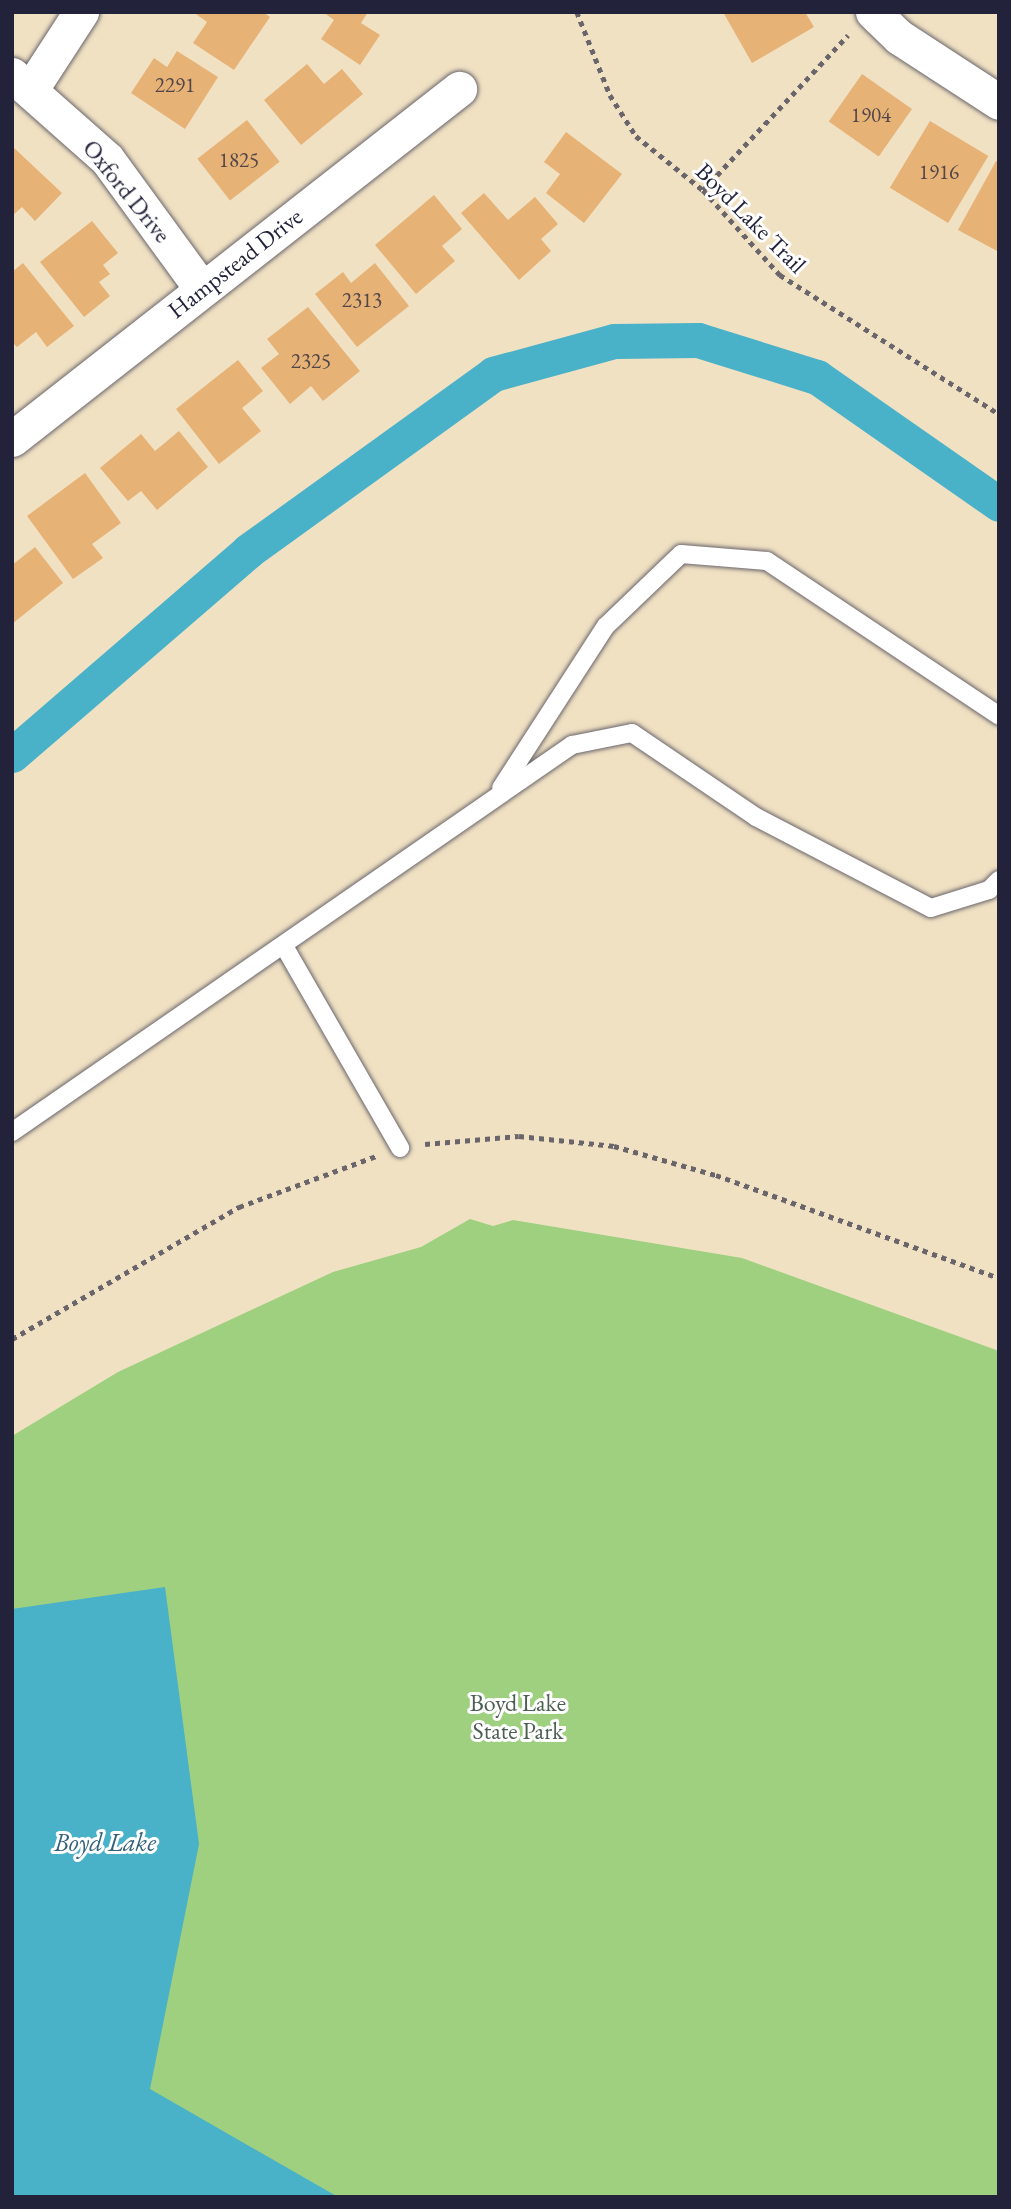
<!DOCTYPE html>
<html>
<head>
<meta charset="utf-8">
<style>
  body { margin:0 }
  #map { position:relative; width:1011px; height:2209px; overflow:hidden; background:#f0e1c3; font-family:"EB Garamond",serif }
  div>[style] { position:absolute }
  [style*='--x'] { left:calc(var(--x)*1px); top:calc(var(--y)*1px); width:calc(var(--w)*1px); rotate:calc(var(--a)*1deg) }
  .green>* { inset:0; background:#9ed07f }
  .water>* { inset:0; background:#49b1c8 }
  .canal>* { height:35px; margin:-17.5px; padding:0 17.5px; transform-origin:17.5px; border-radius:17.5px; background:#49b1c8 }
  .building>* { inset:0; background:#e7b276; transform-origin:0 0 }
  .path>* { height:4.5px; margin-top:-2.25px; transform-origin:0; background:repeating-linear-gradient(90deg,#6a656b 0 5px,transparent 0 10px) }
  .roads { filter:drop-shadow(0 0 2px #6a656b) drop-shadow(0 0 2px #6a656b) }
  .service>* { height:18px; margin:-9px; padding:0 9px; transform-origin:9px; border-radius:9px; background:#fff }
  .minor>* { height:35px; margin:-17.5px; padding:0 17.5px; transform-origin:17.5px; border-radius:17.5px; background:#fff }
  span { translate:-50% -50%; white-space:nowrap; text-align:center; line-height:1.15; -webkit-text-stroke:6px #fff; paint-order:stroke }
  .number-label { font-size:21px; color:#53464a }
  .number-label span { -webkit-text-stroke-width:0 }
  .street-label { font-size:24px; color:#22223b }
  .park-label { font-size:24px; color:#4d5f53 }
  .water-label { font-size:26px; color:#34627a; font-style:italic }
  .frame { position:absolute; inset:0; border:14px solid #22223b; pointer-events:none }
</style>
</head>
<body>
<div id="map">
  <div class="green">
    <div style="clip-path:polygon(470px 1219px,493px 1226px,513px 1220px,742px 1258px,999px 1351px,999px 2197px,12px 2197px,12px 1436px,118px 1372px,333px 1272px,421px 1247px)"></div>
  </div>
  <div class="water">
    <div style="clip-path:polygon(165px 1587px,199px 1844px,150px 2089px,338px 2197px,12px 2197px,12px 1609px)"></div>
  </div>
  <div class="canal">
    <div style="--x:12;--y:755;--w:312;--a:-40.8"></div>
    <div style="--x:248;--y:551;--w:302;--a:-35.8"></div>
    <div style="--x:493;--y:374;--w:125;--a:-15.3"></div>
    <div style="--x:614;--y:341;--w:84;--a:-0.7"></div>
    <div style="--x:698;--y:340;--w:125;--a:17.3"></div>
    <div style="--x:817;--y:377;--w:222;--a:34.9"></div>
  </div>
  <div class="building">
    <div style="clip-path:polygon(193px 12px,263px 12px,270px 17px,234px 70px,193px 43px,207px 22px)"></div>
    <div style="clip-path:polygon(323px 12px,368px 12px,361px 23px,380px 35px,360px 65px,321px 39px,334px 20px)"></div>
    <div style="clip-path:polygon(723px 12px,805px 12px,814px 27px,752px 63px)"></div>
    <div style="clip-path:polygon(177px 51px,218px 77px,185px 129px,131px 93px,154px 58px,167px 67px)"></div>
    <div style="clip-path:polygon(307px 64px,324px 84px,342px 69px,363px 94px,301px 145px,264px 100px)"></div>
    <div style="left:862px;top:74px;width:61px;height:58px;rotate:35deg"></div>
    <div style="left:247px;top:120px;width:53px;height:63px;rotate:52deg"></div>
    <div style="left:930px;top:121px;width:68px;height:78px;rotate:31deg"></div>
    <div style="clip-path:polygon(566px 132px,622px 174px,584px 223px,546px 193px,560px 174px,544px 162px)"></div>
    <div style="clip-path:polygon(12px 146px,62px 193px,35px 221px,22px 207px,12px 216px)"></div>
    <div style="clip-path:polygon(996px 161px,999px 163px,999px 252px,958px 230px)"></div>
    <div style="clip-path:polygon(484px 193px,508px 220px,535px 197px,558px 224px,541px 239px,551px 251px,519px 280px,461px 213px)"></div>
    <div style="clip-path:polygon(434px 195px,462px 229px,442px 246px,455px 261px,416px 294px,375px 245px)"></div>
    <div style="clip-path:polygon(92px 221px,118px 253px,103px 265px,110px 274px,99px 282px,110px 296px,84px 317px,40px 262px)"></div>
    <div style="clip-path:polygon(23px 263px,74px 326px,47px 347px,36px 332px,17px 347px,12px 342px,12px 272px)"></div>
    <div style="clip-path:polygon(375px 263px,409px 306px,357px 347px,315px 294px,343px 272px,351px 283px)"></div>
    <div style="clip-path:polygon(308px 307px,360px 371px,323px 401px,311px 386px,290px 404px,261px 368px,279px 354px,267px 339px)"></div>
    <div style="clip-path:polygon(238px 360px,263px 391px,242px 408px,261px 431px,219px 464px,176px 409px)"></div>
    <div style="clip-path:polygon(179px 431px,208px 467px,157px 510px,141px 491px,128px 501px,100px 468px,141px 434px,155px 451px)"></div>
    <div style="clip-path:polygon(85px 473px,121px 523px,92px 544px,103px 558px,73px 579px,27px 516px)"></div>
    <div style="clip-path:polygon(35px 547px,63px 583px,12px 624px,12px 565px)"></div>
  </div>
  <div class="path">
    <div style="--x:577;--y:12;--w:89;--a:68.3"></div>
    <div style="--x:610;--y:95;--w:49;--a:57.6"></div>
    <div style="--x:636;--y:136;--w:86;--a:38.9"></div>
    <div style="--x:703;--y:190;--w:115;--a:47.8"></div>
    <div style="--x:780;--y:275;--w:259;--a:32.4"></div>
    <div style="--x:703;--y:190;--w:212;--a:-46.9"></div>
    <div style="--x:425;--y:1144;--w:94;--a:-4.9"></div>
    <div style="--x:519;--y:1136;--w:96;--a:6"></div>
    <div style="--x:614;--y:1146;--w:106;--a:15.9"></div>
    <div style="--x:716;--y:1175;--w:301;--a:20"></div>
    <div style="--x:12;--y:1339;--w:263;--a:-30.2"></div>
    <div style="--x:239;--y:1207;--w:146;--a:-20.4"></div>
  </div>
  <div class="roads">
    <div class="service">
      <div style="--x:501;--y:788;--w:193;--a:-57.1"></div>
      <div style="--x:606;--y:626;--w:104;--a:-43.8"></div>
      <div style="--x:681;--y:554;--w:86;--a:4.7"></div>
      <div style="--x:767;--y:561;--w:279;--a:33.7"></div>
      <div style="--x:284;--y:946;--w:233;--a:60.1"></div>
      <div style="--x:12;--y:1132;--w:681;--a:-34.65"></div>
      <div style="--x:572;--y:745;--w:61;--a:-11.3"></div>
      <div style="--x:632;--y:733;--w:150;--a:34.1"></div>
      <div style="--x:756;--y:817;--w:197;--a:27.5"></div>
      <div style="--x:931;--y:908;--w:61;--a:-17.2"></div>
      <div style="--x:989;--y:890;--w:14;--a:-45"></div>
    </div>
    <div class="minor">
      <div style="--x:873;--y:12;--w:36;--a:44"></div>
      <div style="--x:899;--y:37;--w:119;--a:33"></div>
      <div style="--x:12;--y:75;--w:127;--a:41.5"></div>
      <div style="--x:107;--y:159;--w:160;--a:53.9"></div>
      <div style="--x:31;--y:89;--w:92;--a:-57"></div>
      <div style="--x:12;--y:439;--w:568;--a:-38.06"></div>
    </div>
  </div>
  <div class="number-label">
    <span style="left:175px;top:85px">2291</span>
    <span style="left:871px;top:115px">1904</span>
    <span style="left:239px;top:160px">1825</span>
    <span style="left:939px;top:172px">1916</span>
    <span style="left:362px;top:300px">2313</span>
    <span style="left:311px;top:361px">2325</span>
  </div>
  <div class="street-label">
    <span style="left:127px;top:191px;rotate:51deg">Oxford Drive</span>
    <span style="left:751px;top:218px;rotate:45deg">Boyd Lake Trail</span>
    <span style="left:235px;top:263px;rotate:-38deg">Hampstead Drive</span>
  </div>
  <div class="park-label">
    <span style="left:518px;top:1717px">Boyd Lake<br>State Park</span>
  </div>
  <div class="water-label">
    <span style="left:105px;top:1843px">Boyd Lake</span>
  </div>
  <div class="frame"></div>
</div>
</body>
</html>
